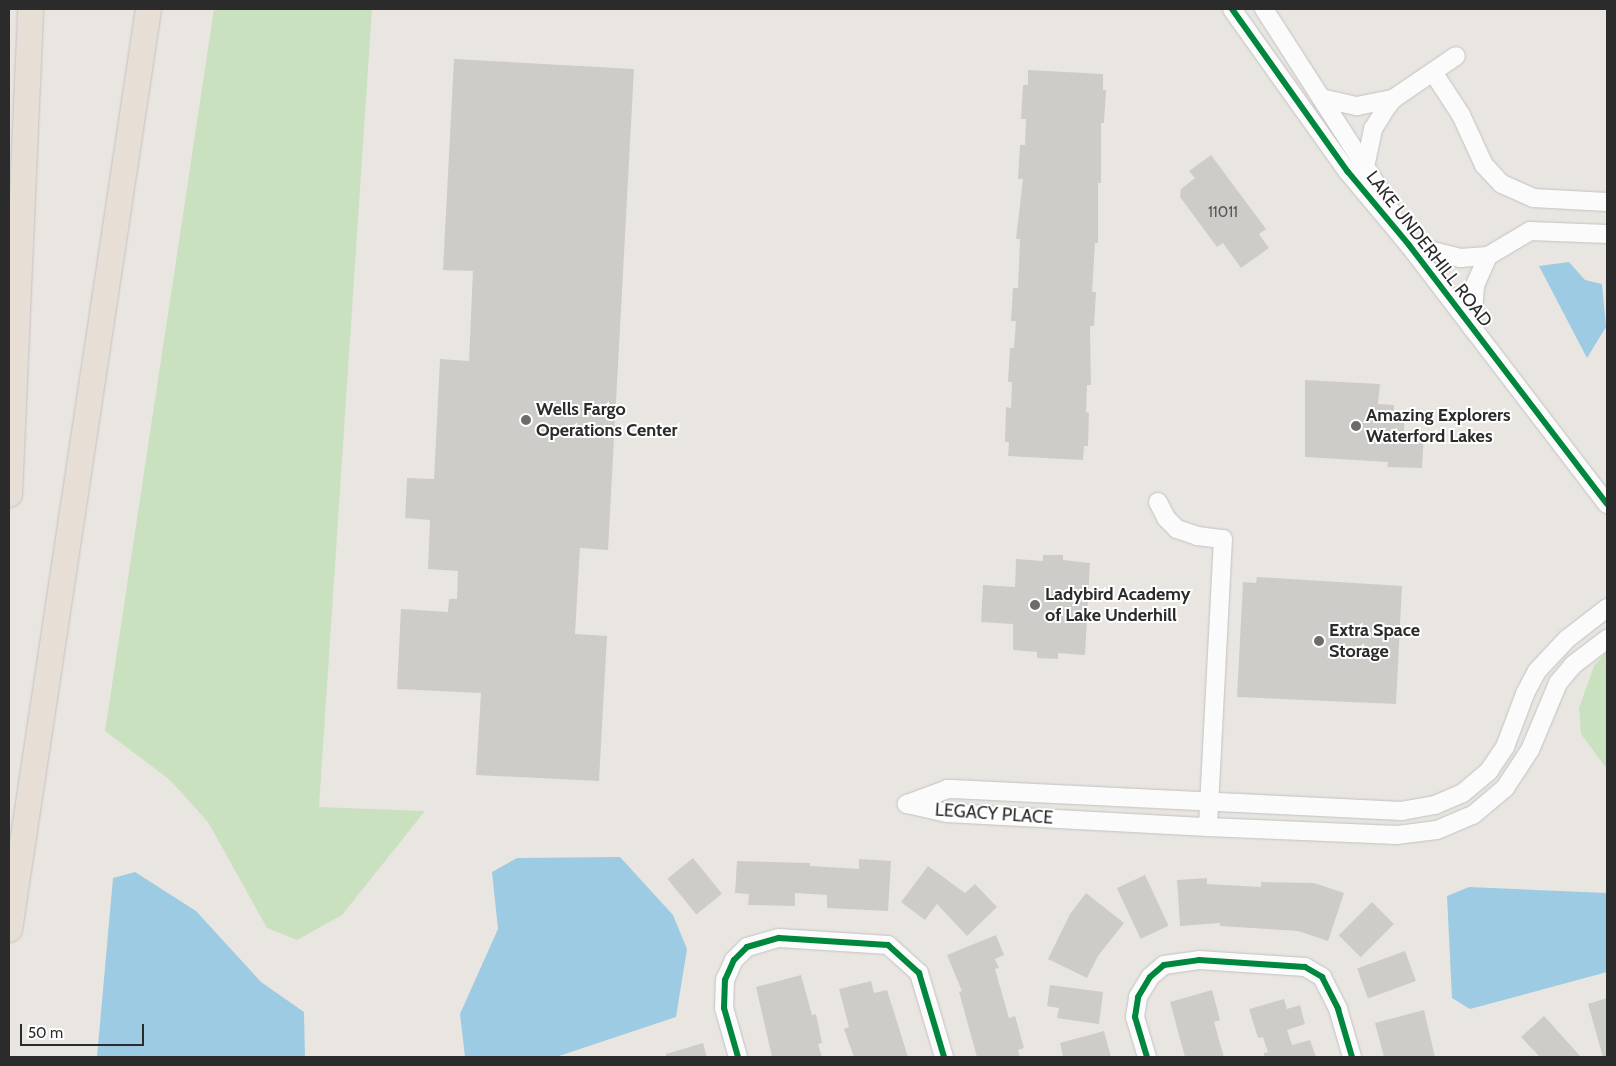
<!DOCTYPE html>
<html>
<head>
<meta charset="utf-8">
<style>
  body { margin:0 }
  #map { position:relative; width:1616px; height:1066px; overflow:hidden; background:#e9e6e2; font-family:Cabin,sans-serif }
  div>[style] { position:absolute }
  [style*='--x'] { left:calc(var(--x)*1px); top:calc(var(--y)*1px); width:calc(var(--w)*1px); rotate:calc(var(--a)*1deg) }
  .green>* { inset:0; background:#c9e1be }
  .water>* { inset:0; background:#9dcbe3 }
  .building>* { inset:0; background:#ceccc9; transform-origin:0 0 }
  .roads { filter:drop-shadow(0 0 1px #c3c2c1) drop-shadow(0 0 1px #c3c2c1) }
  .minor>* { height:18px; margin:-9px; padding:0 9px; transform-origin:9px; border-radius:9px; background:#fcfbfb }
  .highway>* { height:25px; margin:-12.5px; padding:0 12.5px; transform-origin:12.5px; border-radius:12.5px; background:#e7dfd6 }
  .cycleway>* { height:6px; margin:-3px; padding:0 3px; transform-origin:3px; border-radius:3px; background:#00873e }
  .dots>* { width:14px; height:14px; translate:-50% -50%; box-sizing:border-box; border:2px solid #fff; border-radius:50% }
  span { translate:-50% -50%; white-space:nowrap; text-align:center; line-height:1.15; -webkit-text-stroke:4px #fff; paint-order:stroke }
  .number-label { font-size:15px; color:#565554 }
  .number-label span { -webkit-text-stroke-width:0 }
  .street-label { font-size:18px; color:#2b2b2b }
  .poi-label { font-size:18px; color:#2b2b2b; font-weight:700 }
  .left { translate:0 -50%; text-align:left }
  .frame { position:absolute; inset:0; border:10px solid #2b2b2b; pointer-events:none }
  .scale { position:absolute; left:20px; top:1024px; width:124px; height:22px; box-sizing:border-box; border:2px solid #2b2b2b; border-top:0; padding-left:6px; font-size:15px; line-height:18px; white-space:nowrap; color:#2b2b2b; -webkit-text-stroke:4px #fff; paint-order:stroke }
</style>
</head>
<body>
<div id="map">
  <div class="green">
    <div style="clip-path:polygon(214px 9px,372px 9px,319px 807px,425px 811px,342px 915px,297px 940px,267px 928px,208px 822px,170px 780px,105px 731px)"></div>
    <div style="clip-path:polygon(1607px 651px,1607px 769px,1581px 734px,1579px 708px,1594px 666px)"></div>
  </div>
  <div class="water">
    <div style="clip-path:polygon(1569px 262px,1585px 280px,1602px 284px,1606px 327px,1587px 358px,1539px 266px)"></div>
    <div style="clip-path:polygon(620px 857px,673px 915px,687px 949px,676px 1017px,556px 1057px,465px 1057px,460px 1014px,498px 929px,492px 872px,517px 858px)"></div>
    <div style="clip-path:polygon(135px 872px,196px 911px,261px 982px,304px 1012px,305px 1057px,97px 1057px,113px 878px)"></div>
    <div style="clip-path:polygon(1469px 887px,1607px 893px,1607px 972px,1470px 1009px,1452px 998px,1447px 896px)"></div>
  </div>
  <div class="building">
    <div style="clip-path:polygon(454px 59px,634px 69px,608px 550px,580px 548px,575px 634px,607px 636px,599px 781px,476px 775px,481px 693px,397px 689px,401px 609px,448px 612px,449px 599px,457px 599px,458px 571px,428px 569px,430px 520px,405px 518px,407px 478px,434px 479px,440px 359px,469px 361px,473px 271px,443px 270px)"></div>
    <div style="clip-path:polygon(1028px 70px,1103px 74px,1103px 90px,1106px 90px,1104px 123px,1101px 123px,1101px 183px,1098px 183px,1098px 243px,1095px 243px,1092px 292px,1096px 292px,1094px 326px,1090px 326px,1091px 385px,1087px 385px,1086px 412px,1089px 413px,1088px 446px,1084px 446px,1083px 460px,1008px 456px,1009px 442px,1005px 442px,1006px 407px,1011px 408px,1012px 382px,1008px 382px,1010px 348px,1014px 348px,1016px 321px,1011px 321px,1013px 288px,1018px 288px,1020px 239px,1016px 239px,1023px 179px,1018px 179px,1020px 145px,1025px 145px,1026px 119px,1021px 119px,1023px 85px,1028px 85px)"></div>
    <div style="clip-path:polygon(1211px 155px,1266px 229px,1259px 234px,1269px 248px,1241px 268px,1223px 243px,1217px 247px,1180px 197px,1181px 189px,1195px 178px,1189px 171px)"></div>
    <div style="clip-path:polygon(1305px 380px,1380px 384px,1378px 404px,1394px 405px,1394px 416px,1405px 416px,1404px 432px,1424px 433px,1422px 468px,1387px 467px,1388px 462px,1305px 457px)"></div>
    <div style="clip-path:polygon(1043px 555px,1063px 555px,1063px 560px,1090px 563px,1085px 655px,1058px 653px,1058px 659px,1037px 658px,1037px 652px,1013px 650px,1013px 624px,981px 622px,983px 585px,1015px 587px,1016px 559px,1043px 561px)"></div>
    <div style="clip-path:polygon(1257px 577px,1402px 586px,1396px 704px,1237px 697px,1243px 582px,1256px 583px)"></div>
    <div style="left:693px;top:858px;width:46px;height:33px;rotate:51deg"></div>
    <div style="clip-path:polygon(859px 859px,891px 861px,888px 911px,827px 908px,827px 895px,795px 893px,795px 906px,748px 905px,749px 894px,735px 893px,737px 861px,810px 863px,810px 866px,859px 869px)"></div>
    <div style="clip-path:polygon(928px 866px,965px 893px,975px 884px,997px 907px,967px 936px,937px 904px,925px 920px,901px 902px)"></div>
    <div style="left:1145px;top:875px;width:56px;height:31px;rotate:65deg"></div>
    <div style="clip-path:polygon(1207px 878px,1207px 884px,1261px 887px,1261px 882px,1314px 883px,1344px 893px,1328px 941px,1298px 931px,1220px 926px,1220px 923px,1180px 926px,1177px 880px)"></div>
    <div style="clip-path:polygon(1086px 893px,1124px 923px,1098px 956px,1087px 978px,1048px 959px,1070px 914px)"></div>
    <div style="left:1372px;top:902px;width:31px;height:47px;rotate:45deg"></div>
    <div style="clip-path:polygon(996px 935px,1004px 955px,995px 959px,999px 968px,995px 969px,1009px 1018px,1015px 1016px,1024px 1048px,1018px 1050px,1020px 1057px,977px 1057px,959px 992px,962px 991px,947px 955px)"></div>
    <div style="left:1405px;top:951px;width:32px;height:51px;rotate:70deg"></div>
    <div style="clip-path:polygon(801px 975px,812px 1015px,816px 1014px,822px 1043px,818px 1044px,822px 1057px,772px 1057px,756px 987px)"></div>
    <div style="clip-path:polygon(871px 981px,874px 993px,887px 990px,908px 1057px,854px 1057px,844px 1029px,849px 1027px,839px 989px)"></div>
    <div style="clip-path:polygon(1050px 985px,1103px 992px,1099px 1024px,1057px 1018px,1059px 1008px,1047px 1006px)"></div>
    <div style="clip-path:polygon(1212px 990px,1220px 1020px,1214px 1022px,1224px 1057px,1185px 1057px,1170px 1002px)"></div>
    <div style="clip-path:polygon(1607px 998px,1607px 1057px,1603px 1057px,1588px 1004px)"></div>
    <div style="clip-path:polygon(1284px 999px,1287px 1009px,1300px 1005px,1305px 1024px,1287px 1030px,1292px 1045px,1310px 1040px,1316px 1057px,1264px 1057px,1264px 1053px,1268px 1052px,1263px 1037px,1258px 1038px,1249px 1009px)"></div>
    <div style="clip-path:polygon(1424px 1010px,1435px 1057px,1384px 1057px,1375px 1023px)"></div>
    <div style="clip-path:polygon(1544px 1016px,1581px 1057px,1540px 1057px,1521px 1037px)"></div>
    <div style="clip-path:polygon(1104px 1031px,1111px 1057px,1063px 1057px,1060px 1043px)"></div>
    <div style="clip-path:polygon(703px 1043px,707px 1057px,666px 1057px,666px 1054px)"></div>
  </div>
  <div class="roads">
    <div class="minor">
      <div style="--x:1232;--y:9;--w:200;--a:54.6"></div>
      <div style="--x:1348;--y:172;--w:95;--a:50.1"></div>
      <div style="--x:1409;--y:245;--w:326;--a:52.6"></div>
      <div style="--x:1264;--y:9;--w:213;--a:57.3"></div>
      <div style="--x:1379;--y:188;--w:30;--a:63"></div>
      <div style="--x:1433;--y:72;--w:51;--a:56.9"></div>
      <div style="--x:1461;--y:115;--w:55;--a:65.3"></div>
      <div style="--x:1484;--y:165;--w:26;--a:47"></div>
      <div style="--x:1502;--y:184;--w:34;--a:24"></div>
      <div style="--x:1533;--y:198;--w:74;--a:3.1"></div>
      <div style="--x:1321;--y:98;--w:37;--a:13"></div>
      <div style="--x:1357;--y:106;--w:37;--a:-11"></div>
      <div style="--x:1365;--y:167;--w:39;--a:-78"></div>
      <div style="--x:1373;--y:129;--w:25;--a:-58"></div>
      <div style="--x:1386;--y:108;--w:11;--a:-52"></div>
      <div style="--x:1393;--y:99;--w:76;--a:-34.3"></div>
      <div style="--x:1409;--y:245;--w:53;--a:14.3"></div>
      <div style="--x:1460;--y:258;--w:28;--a:-4"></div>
      <div style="--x:1488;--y:256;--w:32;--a:114"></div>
      <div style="--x:1475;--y:285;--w:43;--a:94"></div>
      <div style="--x:1488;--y:256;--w:49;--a:-30.8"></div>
      <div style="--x:1530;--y:231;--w:77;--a:2.2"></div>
      <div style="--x:1158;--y:502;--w:18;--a:63"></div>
      <div style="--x:1166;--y:518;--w:16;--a:45"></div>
      <div style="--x:1177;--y:529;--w:21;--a:19"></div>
      <div style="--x:1197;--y:536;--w:26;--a:7"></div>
      <div style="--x:1223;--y:539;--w:288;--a:93"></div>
      <div style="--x:1607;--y:608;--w:51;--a:142.2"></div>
      <div style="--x:1567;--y:639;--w:44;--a:133.2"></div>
      <div style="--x:1537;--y:671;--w:26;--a:118"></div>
      <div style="--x:1525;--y:694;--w:57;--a:110.7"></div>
      <div style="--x:1505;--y:747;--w:29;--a:124"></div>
      <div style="--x:1489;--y:771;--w:34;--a:140"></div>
      <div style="--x:1463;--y:793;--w:30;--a:157"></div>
      <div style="--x:1435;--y:805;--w:34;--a:170"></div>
      <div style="--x:1402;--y:811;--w:455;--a:-177.2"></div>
      <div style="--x:948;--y:789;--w:44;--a:159.9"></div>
      <div style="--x:907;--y:804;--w:41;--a:12.7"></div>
      <div style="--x:947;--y:813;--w:261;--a:3.1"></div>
      <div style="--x:1208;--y:827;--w:189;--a:2.4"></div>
      <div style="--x:1397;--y:835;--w:40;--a:-7.1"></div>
      <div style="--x:1437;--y:830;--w:39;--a:-23"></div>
      <div style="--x:1473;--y:815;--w:42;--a:-40.2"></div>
      <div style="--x:1505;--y:788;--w:45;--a:-56.7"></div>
      <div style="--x:1530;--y:750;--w:73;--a:-67.3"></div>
      <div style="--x:1558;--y:683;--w:23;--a:-50"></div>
      <div style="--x:1573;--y:665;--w:43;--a:-37.4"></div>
      <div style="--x:738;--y:1057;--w:51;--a:-105.9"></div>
      <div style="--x:724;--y:1008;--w:28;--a:-88"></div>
      <div style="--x:725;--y:980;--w:22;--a:-66"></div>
      <div style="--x:734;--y:960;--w:18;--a:-45"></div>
      <div style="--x:747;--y:947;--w:33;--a:-16"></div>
      <div style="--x:779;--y:938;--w:109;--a:3.7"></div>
      <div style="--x:888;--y:945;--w:42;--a:42.1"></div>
      <div style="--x:919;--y:973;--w:88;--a:73.4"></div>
      <div style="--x:1147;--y:1057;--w:42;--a:-106.7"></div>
      <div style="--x:1135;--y:1017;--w:20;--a:-81"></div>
      <div style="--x:1138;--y:997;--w:23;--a:-59"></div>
      <div style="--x:1150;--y:977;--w:18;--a:-41"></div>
      <div style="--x:1164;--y:965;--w:35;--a:-8"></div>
      <div style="--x:1199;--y:960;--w:106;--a:3.8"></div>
      <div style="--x:1305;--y:967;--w:20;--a:30"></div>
      <div style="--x:1322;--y:977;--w:36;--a:63"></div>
      <div style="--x:1338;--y:1009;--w:50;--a:73.7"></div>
    </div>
    <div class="highway">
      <div style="--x:9;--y:494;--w:485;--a:-87.5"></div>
      <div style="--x:9;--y:929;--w:930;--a:-81.41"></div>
    </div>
  </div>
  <div class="cycleway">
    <div style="--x:1232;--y:9;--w:200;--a:54.6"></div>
    <div style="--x:1348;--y:172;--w:95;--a:50.1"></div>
    <div style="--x:1409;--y:245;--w:326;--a:52.6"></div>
    <div style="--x:738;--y:1057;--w:51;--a:-105.9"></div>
    <div style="--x:724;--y:1008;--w:28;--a:-88"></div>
    <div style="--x:725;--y:980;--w:22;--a:-66"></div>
    <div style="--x:734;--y:960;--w:18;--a:-45"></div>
    <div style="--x:747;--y:947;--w:33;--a:-16"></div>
    <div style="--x:779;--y:938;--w:109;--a:3.7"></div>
    <div style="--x:888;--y:945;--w:42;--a:42.1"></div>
    <div style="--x:919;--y:973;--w:88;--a:73.4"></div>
    <div style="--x:1147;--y:1057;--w:42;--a:-106.7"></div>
    <div style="--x:1135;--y:1017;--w:20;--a:-81"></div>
    <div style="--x:1138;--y:997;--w:23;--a:-59"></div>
    <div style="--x:1150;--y:977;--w:18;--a:-41"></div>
    <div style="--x:1164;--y:965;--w:35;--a:-8"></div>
    <div style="--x:1199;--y:960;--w:106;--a:3.8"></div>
    <div style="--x:1305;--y:967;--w:20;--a:30"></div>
    <div style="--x:1322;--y:977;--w:36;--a:63"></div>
    <div style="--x:1338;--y:1009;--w:50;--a:73.7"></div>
  </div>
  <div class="dots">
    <div style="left:526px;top:420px;background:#6e6c6b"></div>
    <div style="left:1356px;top:426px;background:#6e6c6b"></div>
    <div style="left:1035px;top:605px;background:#6e6c6b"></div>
    <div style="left:1319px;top:641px;background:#6e6c6b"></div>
  </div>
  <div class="number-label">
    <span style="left:1223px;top:213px">11011</span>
  </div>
  <div class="street-label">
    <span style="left:1429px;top:249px;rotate:52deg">LAKE UNDERHILL ROAD</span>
    <span style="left:994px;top:814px;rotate:4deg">LEGACY PLACE</span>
  </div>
  <div class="poi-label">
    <span class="left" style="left:536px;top:420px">Wells Fargo<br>Operations Center</span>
    <span class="left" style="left:1366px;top:426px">Amazing Explorers<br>Waterford Lakes</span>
    <span class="left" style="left:1045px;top:605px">Ladybird Academy<br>of Lake Underhill</span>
    <span class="left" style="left:1329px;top:641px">Extra Space<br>Storage</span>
  </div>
  <div class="frame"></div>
  <div class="scale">50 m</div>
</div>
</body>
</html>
